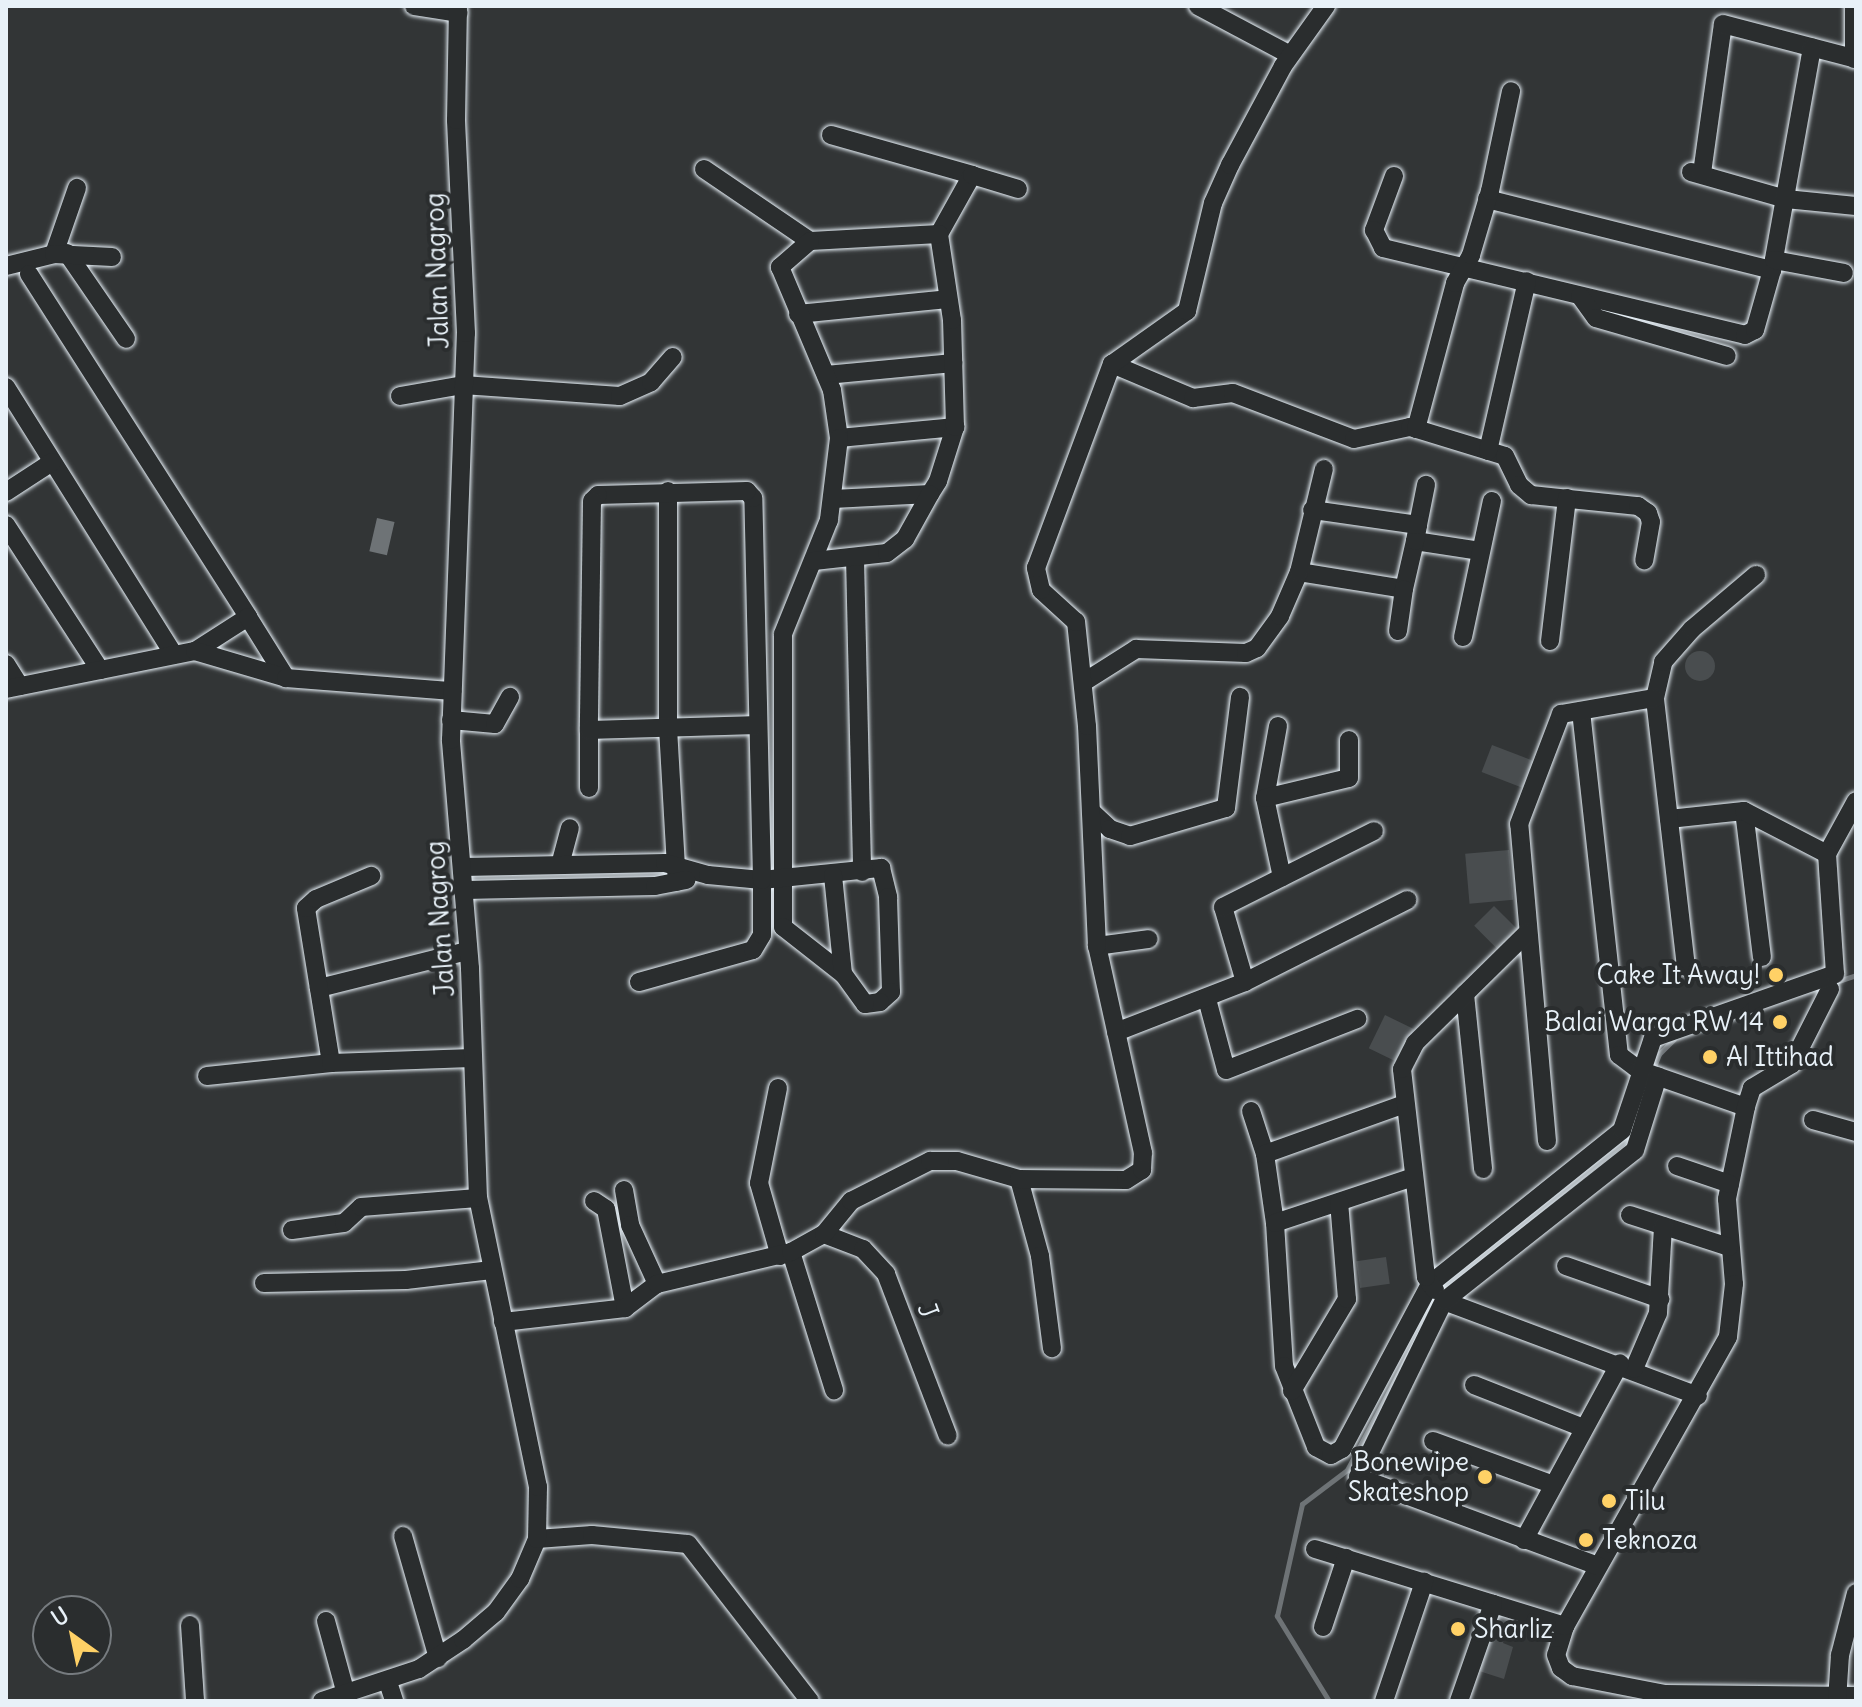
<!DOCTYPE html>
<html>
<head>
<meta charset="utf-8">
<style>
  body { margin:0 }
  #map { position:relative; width:1862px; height:1707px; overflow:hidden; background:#323536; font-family:Delius,sans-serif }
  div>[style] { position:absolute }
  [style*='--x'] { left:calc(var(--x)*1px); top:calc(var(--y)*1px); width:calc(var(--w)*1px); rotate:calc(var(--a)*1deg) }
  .green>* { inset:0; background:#494d4f; transform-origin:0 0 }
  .round { border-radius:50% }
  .water>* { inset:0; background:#6e7376; transform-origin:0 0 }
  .stream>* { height:5px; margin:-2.5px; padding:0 2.5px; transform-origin:2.5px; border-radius:2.5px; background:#6e7376 }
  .roads { filter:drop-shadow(0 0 2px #e8f1f8) drop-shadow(0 0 2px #e8f1f8) }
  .street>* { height:18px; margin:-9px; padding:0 9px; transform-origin:9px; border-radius:9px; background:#2a2d2e }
  .dots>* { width:22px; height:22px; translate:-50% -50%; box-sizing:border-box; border:4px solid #2a2d2e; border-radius:50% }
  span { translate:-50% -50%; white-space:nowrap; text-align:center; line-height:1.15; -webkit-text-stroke:8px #2a2d2e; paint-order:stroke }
  .street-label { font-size:26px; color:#e8f1f8 }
  .poi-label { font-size:26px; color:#e8f1f8 }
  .right { translate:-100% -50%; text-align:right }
  .left { translate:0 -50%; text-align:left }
  .frame { position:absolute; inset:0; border:8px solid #e8f1f8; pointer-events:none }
  .north { position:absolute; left:32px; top:1595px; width:80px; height:80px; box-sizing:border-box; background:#2a2d2e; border:2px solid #767b7f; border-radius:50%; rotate:327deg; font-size:22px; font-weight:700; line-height:32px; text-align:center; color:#e8f1f8 }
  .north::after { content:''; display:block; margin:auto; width:28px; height:36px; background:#ffd166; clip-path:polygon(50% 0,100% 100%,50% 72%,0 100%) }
</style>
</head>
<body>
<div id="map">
  <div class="green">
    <div class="round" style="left:1685px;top:651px;width:30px;height:30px"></div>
    <div style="left:1492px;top:745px;width:45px;height:29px;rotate:21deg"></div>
    <div style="left:1509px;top:850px;width:50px;height:44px;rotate:85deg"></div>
    <div style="left:1494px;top:906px;width:33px;height:28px;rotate:45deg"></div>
    <div style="left:1385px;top:1015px;width:32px;height:37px;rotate:26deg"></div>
    <div style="left:1386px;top:1257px;width:27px;height:30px;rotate:82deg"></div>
    <div style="clip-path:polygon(1495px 1616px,1510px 1621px,1503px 1643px,1513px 1647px,1504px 1679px,1479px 1671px)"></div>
  </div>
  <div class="water">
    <div style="left:377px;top:518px;width:18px;height:34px;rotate:13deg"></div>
  </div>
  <div class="stream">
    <div style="--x:1838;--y:981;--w:19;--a:-18"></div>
    <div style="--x:1653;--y:1069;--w:16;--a:-68"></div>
    <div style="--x:1659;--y:1054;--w:21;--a:-45"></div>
    <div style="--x:1329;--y:1701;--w:100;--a:-121.5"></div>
    <div style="--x:1277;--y:1616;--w:115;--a:-77.4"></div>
    <div style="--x:1302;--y:1504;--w:56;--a:-37.1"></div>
    <div style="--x:1347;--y:1470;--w:208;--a:-62"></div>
    <div style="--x:1445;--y:1286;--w:239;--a:-38.9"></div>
  </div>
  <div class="roads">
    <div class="street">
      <div style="--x:414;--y:6;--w:45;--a:9"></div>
      <div style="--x:1198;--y:6;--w:104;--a:28"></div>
      <div style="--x:1854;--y:6;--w:53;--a:90"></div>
      <div style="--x:831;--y:135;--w:147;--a:15.8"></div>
      <div style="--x:972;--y:175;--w:68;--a:119.2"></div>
      <div style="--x:704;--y:169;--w:128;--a:34.2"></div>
      <div style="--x:1691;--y:172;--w:99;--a:15.9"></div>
      <div style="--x:1786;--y:199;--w:70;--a:5.7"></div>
      <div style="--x:1702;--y:173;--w:150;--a:-82"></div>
      <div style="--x:1723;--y:24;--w:138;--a:14.7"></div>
      <div style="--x:972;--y:175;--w:48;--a:16.9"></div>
      <div style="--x:1394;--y:176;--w:58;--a:110.3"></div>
      <div style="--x:1374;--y:230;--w:20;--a:63"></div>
      <div style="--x:1383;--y:248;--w:372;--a:13.5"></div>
      <div style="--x:1745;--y:335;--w:11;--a:-27"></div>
      <div style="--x:1755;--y:330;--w:62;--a:-74.2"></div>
      <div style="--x:1772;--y:270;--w:226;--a:-79.8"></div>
      <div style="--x:1487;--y:199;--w:294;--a:14"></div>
      <div style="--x:67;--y:253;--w:104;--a:55.5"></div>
      <div style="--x:54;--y:254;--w:70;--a:-70.8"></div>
      <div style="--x:1774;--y:260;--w:71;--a:10.5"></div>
      <div style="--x:6;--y:266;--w:49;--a:-14"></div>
      <div style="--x:54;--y:254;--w:58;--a:3"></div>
      <div style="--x:29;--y:274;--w:407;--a:57.4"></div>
      <div style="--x:1580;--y:296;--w:27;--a:54"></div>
      <div style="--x:1596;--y:318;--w:136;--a:16.2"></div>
      <div style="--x:798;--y:314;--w:150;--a:-5.7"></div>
      <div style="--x:1112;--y:364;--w:88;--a:22.8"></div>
      <div style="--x:1193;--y:398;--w:40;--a:-7.1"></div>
      <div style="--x:1233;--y:393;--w:129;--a:20.8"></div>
      <div style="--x:1354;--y:439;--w:57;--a:-12.1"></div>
      <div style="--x:1410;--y:427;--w:99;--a:17"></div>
      <div style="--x:1505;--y:456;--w:32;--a:64"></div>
      <div style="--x:1519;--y:485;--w:16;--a:40"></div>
      <div style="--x:1531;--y:495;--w:108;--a:5.9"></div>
      <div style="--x:1638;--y:506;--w:12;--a:35"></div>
      <div style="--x:1648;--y:513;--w:9;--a:72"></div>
      <div style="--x:1651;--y:522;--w:39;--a:100"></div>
      <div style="--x:826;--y:375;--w:128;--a:-5.4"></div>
      <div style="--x:6;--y:387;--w:316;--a:57.9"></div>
      <div style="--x:400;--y:396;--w:64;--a:-9.9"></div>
      <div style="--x:463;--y:385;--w:157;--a:4"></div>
      <div style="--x:620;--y:396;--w:34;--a:-24"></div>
      <div style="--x:651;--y:382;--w:33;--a:-49"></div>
      <div style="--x:1416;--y:429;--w:151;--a:-75"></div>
      <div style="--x:1455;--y:283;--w:32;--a:-60"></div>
      <div style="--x:1471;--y:255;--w:67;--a:-73.5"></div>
      <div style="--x:1490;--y:191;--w:102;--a:-78.1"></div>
      <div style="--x:839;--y:438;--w:117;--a:-5.4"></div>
      <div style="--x:1488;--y:451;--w:174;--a:-77.1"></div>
      <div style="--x:668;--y:491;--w:237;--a:90"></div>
      <div style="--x:668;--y:728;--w:154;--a:86.7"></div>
      <div style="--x:6;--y:492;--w:55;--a:-33.1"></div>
      <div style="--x:833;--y:499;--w:97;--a:-3"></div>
      <div style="--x:930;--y:494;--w:15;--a:-58"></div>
      <div style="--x:938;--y:481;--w:57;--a:-72.5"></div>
      <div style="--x:955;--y:427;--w:107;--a:-91.6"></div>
      <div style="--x:952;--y:320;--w:87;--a:-98.6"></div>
      <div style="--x:939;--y:234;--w:129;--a:176.9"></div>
      <div style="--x:810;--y:241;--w:40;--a:139"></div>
      <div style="--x:780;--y:267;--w:134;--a:67.1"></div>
      <div style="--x:832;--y:390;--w:49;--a:81.7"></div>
      <div style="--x:839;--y:438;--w:83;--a:97"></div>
      <div style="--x:829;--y:520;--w:123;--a:112"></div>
      <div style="--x:783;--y:634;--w:293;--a:90"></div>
      <div style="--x:783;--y:927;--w:76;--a:38.1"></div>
      <div style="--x:6;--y:525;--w:173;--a:57"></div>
      <div style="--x:1418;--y:525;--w:41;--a:-78.7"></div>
      <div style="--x:1415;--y:541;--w:66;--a:8.7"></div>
      <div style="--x:855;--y:558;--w:314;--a:88.7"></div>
      <div style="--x:814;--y:561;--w:73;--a:-6.3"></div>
      <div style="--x:887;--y:553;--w:23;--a:-38"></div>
      <div style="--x:905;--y:539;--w:51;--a:-60.9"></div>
      <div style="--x:1299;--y:572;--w:106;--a:9.2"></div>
      <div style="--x:1404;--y:589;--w:49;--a:-77.1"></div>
      <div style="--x:1415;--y:541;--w:16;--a:-79"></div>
      <div style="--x:1418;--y:525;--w:107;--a:-171.9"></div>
      <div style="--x:1398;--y:631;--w:42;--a:-81.9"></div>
      <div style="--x:1463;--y:637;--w:139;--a:-78"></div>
      <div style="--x:1550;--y:641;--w:144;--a:-83.2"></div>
      <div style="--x:195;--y:651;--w:63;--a:-32.7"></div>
      <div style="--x:248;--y:617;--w:72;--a:58.1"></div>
      <div style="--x:6;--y:664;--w:26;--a:58"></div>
      <div style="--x:1084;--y:682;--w:62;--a:-32.4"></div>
      <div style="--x:1136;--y:649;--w:110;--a:2.1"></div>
      <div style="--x:1246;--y:653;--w:12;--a:-24"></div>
      <div style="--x:1257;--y:648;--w:39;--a:-54"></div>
      <div style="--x:1280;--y:616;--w:48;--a:-66.6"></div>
      <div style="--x:1299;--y:572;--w:106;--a:-76.4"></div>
      <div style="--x:6;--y:689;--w:193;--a:-11.4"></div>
      <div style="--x:195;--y:651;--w:95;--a:16.5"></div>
      <div style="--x:286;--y:678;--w:167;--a:4.5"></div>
      <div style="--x:1581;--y:711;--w:346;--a:83.7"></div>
      <div style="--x:1619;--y:1055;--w:25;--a:37"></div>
      <div style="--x:1639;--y:1070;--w:113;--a:19.1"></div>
      <div style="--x:451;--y:720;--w:44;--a:5.2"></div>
      <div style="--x:495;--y:724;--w:31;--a:-61"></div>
      <div style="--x:1278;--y:726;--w:73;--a:100.2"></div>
      <div style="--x:1265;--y:798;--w:81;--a:77.9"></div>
      <div style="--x:589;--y:788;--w:58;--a:-90"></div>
      <div style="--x:1265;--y:798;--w:86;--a:-13.4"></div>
      <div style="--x:1349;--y:778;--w:38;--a:-90"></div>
      <div style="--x:1744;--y:811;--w:147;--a:83"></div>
      <div style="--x:1092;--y:812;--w:25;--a:43"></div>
      <div style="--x:1110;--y:829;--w:21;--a:19"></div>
      <div style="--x:1130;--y:836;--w:100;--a:-16.3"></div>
      <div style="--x:1226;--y:808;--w:112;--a:-82.8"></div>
      <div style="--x:1669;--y:819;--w:75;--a:-6.1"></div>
      <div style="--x:1744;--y:811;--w:93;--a:27.4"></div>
      <div style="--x:1827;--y:854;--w:60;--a:-61.3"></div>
      <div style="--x:560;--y:865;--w:38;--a:-75"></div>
      <div style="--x:463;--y:867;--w:202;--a:-1.1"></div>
      <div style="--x:665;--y:863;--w:45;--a:15.6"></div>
      <div style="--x:708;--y:875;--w:54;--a:5.3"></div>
      <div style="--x:762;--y:880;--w:120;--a:-5.8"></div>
      <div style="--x:881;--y:868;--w:30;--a:76"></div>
      <div style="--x:888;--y:897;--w:95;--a:88.2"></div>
      <div style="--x:891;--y:992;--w:15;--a:138"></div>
      <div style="--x:880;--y:1002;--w:15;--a:172"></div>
      <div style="--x:865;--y:1004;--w:37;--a:-126"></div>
      <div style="--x:843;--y:974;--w:99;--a:-95.8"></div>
      <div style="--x:465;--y:890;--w:190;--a:-1.2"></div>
      <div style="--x:655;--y:886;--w:32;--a:-11"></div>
      <div style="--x:1097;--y:946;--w:52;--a:-7.7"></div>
      <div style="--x:1686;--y:967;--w:271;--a:-96.6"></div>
      <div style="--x:1655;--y:698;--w:37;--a:-77"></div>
      <div style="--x:1663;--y:662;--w:44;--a:-48.7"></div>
      <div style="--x:1692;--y:629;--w:84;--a:-40.2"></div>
      <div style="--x:639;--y:982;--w:118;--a:-15.7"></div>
      <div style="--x:753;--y:950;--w:17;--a:-59"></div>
      <div style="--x:762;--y:935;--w:55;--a:-90"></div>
      <div style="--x:762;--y:880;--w:382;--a:-91.3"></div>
      <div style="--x:753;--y:498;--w:9;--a:-131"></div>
      <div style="--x:747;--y:491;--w:149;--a:178.5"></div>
      <div style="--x:598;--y:495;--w:8;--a:135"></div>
      <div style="--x:592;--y:501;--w:229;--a:90.8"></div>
      <div style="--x:589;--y:730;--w:169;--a:-1.7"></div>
      <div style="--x:1245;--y:982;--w:78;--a:-106.3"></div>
      <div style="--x:1223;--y:907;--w:169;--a:-26.7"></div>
      <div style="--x:319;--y:988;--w:153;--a:-14"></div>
      <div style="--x:1830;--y:989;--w:84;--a:116.9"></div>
      <div style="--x:1792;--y:1064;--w:47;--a:149"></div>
      <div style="--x:1752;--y:1088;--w:20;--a:108"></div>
      <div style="--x:1746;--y:1107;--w:94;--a:101.7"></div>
      <div style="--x:1727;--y:1199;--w:85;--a:85.3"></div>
      <div style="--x:1734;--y:1284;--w:53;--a:96.5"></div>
      <div style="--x:1728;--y:1337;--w:332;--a:119.4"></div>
      <div style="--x:1565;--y:1626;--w:30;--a:107"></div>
      <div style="--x:1556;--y:1655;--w:14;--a:69"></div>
      <div style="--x:1561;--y:1668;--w:14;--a:36"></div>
      <div style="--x:1572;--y:1676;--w:95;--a:11"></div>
      <div style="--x:1665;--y:1694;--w:191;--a:0.6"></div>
      <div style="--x:1465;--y:994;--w:176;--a:84.1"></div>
      <div style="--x:1207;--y:999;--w:73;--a:75"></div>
      <div style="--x:1226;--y:1070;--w:141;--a:-21.3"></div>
      <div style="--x:1116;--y:1032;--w:138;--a:-21.2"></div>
      <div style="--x:1245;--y:982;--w:182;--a:-26.8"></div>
      <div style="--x:331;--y:1063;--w:157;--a:-99.2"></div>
      <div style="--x:306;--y:908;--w:13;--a:-42"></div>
      <div style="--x:316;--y:899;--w:60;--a:-22.7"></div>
      <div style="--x:207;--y:1076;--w:125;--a:-6"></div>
      <div style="--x:331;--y:1063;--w:141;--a:-2"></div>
      <div style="--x:778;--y:1088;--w:97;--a:101.3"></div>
      <div style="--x:759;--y:1183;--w:76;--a:74"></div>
      <div style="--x:1251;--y:1111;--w:45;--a:72"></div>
      <div style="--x:1265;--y:1154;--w:70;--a:81.8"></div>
      <div style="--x:1275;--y:1223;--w:143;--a:86.4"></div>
      <div style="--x:1284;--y:1366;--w:87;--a:68.4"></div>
      <div style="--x:1316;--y:1447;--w:17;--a:28"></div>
      <div style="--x:1331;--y:1455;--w:13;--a:-29"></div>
      <div style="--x:1342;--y:1449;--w:187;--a:-61.9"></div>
      <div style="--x:1430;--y:1284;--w:246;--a:-38.7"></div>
      <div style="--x:1622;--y:1130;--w:97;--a:-71.4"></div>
      <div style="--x:1653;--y:1038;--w:193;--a:-19.4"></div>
      <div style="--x:1835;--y:974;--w:120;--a:-93.8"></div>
      <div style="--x:1813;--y:1120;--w:45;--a:15.6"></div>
      <div style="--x:1547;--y:1141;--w:318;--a:-95"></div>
      <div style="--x:1519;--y:824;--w:118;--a:-69.1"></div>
      <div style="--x:1561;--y:714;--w:95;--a:-9.7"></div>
      <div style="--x:1265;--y:1154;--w:149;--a:-19.7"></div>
      <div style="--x:1677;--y:1166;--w:56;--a:18.8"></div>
      <div style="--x:1019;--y:1179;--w:80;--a:74.7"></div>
      <div style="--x:1040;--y:1256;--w:93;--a:82.6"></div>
      <div style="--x:624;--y:1190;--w:36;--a:80"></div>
      <div style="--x:630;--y:1225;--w:65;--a:65.4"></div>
      <div style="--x:594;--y:1201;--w:14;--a:34"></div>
      <div style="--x:606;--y:1209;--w:101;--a:79.1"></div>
      <div style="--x:1630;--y:1215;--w:104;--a:17.9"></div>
      <div style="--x:1275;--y:1223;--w:145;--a:-18.4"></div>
      <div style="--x:292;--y:1230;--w:52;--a:-7.7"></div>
      <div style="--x:344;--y:1223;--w:23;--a:-43"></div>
      <div style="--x:361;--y:1207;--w:117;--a:-4.4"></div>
      <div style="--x:824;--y:1234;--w:42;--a:21"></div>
      <div style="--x:863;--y:1249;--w:34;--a:47"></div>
      <div style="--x:886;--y:1274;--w:173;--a:69.1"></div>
      <div style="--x:791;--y:1252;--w:145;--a:72.7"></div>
      <div style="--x:1566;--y:1266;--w:100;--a:19.3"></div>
      <div style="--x:264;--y:1283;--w:142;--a:-1.2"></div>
      <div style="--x:406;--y:1280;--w:86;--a:-6.7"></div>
      <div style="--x:1435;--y:1290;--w:16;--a:-125"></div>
      <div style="--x:1426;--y:1277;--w:209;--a:-96.6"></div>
      <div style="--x:1402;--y:1069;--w:29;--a:-63"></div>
      <div style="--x:1415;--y:1043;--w:157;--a:-44.5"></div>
      <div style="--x:1444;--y:1301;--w:271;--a:20.5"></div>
      <div style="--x:503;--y:1322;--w:123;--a:-6.5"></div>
      <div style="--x:625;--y:1308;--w:40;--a:-37"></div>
      <div style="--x:657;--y:1284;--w:138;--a:-13.4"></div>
      <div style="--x:791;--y:1252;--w:38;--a:-29"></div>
      <div style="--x:824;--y:1234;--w:43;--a:-50.7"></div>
      <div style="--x:851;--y:1201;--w:89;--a:-26.9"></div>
      <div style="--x:930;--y:1161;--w:27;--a:0"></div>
      <div style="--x:957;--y:1161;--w:65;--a:16.2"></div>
      <div style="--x:1019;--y:1179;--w:107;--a:0.5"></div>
      <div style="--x:1126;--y:1180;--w:19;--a:-32"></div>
      <div style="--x:1142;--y:1170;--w:17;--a:-87"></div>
      <div style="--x:1143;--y:1153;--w:212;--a:-102.5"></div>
      <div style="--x:1097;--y:946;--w:220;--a:-92.6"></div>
      <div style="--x:1087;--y:726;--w:105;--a:-96"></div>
      <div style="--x:1076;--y:622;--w:47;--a:-137.6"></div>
      <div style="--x:1041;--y:590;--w:23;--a:-103"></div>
      <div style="--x:1036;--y:568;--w:218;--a:-69.6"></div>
      <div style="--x:1112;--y:364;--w:92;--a:-35.2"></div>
      <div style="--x:1187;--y:311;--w:111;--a:-76.5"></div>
      <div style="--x:1213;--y:203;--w:42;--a:-65.9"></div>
      <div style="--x:1230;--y:165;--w:112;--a:-61.8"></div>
      <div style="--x:1283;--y:66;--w:74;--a:-54.4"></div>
      <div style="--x:1634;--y:1369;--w:61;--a:-66.8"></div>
      <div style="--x:1658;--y:1313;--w:87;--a:-86.7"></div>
      <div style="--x:1474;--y:1385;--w:118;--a:21.4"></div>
      <div style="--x:1292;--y:1391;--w:107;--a:-59.1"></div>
      <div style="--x:1347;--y:1299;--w:97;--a:-94.7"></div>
      <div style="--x:1433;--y:1441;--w:126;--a:20"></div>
      <div style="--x:403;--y:1536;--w:127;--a:74"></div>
      <div style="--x:537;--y:1539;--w:55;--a:-4.2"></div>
      <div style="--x:592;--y:1535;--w:96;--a:5.4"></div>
      <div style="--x:688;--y:1544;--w:199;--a:52.2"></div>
      <div style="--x:1524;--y:1540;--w:201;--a:-61.5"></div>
      <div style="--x:1315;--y:1549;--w:262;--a:17.1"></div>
      <div style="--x:1598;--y:1566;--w:256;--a:-159.7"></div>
      <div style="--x:1358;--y:1477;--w:196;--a:-64"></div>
      <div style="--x:1444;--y:1301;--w:243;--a:-38.3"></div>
      <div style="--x:1635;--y:1150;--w:77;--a:-72.7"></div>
      <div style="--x:326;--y:1621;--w:76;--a:74.7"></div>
      <div style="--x:190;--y:1625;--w:76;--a:86.2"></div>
      <div style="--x:1323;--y:1627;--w:73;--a:-71.6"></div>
      <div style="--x:388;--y:1682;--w:20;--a:72"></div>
      <div style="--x:322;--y:1701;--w:102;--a:-18.3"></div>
      <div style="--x:419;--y:1669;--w:53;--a:-33.4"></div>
      <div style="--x:463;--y:1640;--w:43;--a:-40.3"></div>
      <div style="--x:496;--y:1612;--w:41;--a:-54"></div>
      <div style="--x:520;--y:1579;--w:43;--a:-67"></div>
      <div style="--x:537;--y:1539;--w:52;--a:-88.9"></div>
      <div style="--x:538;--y:1487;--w:295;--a:-101.7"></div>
      <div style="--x:478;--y:1198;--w:230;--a:-92"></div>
      <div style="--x:470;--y:968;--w:229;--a:-94.8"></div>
      <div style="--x:451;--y:740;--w:407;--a:-87.9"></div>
      <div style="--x:466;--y:333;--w:213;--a:-92.7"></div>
      <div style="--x:456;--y:120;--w:114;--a:-89"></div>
      <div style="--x:1384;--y:1701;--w:126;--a:-71.4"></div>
      <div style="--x:1459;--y:1701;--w:103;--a:-70.7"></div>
      <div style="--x:1837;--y:1701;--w:46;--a:-86.3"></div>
      <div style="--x:1840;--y:1655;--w:64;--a:-75.5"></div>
    </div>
  </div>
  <div class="dots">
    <div style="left:1776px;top:975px;background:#ffd166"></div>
    <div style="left:1780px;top:1022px;background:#ffd166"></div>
    <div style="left:1710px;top:1057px;background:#ffd166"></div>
    <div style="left:1485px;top:1477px;background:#ffd166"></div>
    <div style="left:1609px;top:1501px;background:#ffd166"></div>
    <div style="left:1586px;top:1540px;background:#ffd166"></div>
    <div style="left:1458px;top:1629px;background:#ffd166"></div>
  </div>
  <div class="street-label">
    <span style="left:437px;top:271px;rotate:-92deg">Jalan Nagrog</span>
    <span style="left:440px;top:919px;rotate:-94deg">Jalan Nagrog</span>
    <span style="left:928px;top:1310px;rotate:69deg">J</span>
  </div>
  <div class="poi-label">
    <span class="right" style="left:1760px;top:975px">Cake It Away!</span>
    <span class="right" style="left:1764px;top:1022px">Balai Warga RW 14</span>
    <span class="left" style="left:1726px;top:1057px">Al Ittihad</span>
    <span class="right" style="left:1469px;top:1477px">Bonewipe<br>Skateshop</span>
    <span class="left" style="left:1625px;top:1501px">Tilu</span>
    <span class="left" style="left:1602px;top:1540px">Teknoza</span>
    <span class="left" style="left:1474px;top:1629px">Sharliz</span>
  </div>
  <div class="frame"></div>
  <div class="north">U</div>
</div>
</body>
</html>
